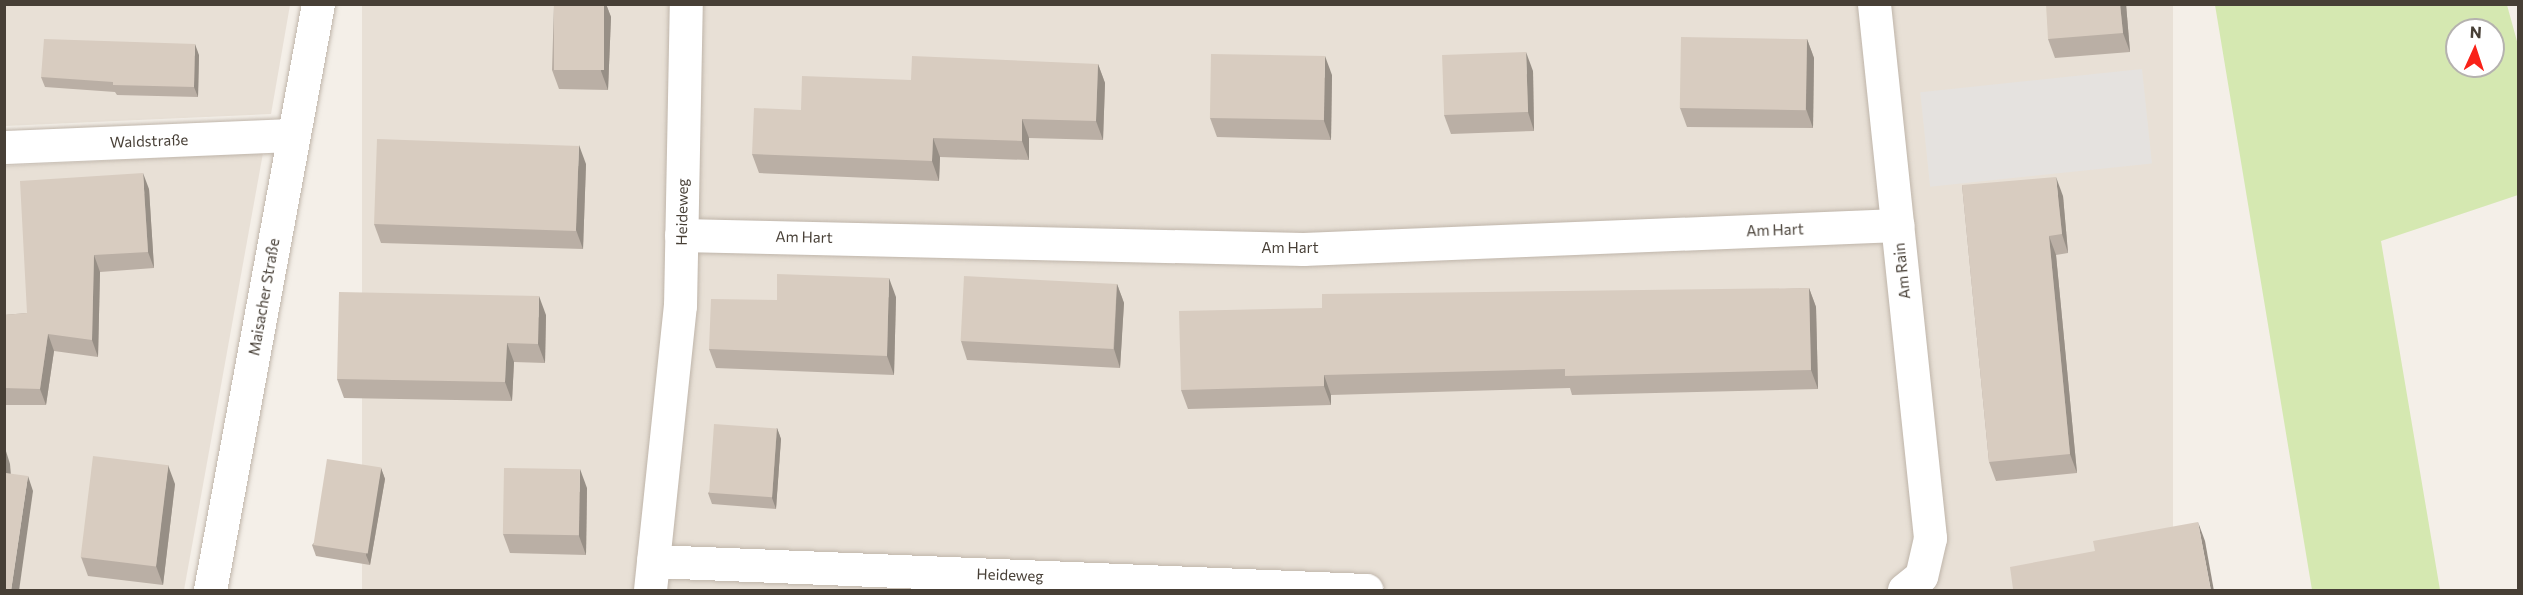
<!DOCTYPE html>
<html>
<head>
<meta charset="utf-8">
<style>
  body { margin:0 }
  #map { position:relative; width:2523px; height:595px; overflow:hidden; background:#f4efe8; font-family:Commissioner,sans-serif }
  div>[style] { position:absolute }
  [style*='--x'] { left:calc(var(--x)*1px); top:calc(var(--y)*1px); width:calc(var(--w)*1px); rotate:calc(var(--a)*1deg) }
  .residential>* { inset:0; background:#e8e0d6; transform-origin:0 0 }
  .green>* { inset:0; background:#d5e8b1 }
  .parking>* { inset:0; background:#e5e2df; transform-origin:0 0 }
  .roads { filter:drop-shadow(0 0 2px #bfb5aa) drop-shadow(0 0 2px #bfb5aa) }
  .minor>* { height:33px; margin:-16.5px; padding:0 16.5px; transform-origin:16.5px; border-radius:16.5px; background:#fff }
  .wall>* { inset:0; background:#baafa5 }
  .shaded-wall>* { inset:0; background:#978f86 }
  .building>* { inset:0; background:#d8ccc0; transform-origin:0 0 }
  span { translate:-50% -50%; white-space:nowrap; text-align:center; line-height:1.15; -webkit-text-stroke:5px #fff; paint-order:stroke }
  .street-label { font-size:15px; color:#473f36 }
  .frame { position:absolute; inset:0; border:6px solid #473f36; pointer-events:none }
  .north { position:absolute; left:2445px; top:18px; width:60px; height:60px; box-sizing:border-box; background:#fff; border:2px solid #b5b2af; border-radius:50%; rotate:3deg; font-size:16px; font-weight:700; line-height:24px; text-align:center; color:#473f36 }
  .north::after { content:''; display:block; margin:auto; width:21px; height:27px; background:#f92219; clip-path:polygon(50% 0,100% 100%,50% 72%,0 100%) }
</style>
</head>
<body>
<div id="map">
  <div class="residential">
    <div style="left:362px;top:4px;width:1811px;height:594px"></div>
    <div style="clip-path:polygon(4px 5px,290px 5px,271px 114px,5px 126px)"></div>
    <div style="clip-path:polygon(263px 153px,184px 590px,5px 590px,4px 166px)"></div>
  </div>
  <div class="green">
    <div style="clip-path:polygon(evenodd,2215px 5px,2507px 5px,2518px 45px,2518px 195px,2381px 241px,2440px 590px,2312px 590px,2215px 5px,2457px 30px,2493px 30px,2493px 66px,2457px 66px,2457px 30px)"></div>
  </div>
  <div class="parking">
    <div style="left:2142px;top:69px;width:95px;height:223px;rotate:84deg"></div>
  </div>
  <div class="roads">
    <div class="minor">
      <div style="--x:1874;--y:4;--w:537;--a:84.01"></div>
      <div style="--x:1930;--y:538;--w:39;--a:103"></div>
      <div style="--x:1921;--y:576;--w:22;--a:141"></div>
      <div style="--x:4;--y:147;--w:289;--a:-2.4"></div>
      <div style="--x:681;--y:235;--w:622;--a:1.29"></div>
      <div style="--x:1303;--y:249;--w:595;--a:-2.31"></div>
      <div style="--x:653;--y:561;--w:714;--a:2.33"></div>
      <div style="--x:210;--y:590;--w:596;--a:-79.56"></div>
      <div style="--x:650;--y:590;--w:286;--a:-84"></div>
      <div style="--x:680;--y:306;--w:302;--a:-88.9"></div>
    </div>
  </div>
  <div class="wall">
    <div style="clip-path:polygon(554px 4px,606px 4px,611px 17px,608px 90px,559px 89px,552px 70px)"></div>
    <div style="clip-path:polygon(2126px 4px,2130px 52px,2055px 58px,2048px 39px)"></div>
    <div style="clip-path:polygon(1807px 39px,1814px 58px,1813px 128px,1687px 127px,1680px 108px)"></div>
    <div style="clip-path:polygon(199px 55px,198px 97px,117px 95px,115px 92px,45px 87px,41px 77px)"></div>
    <div style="clip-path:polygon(1098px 64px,1105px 83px,1103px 140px,1029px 138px,1029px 160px,940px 157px,939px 181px,759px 173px,752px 154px,801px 110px,911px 80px)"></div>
    <div style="clip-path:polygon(1533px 71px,1534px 131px,1451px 134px,1444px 115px)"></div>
    <div style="clip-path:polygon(1332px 75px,1331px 140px,1217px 137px,1210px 118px)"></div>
    <div style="clip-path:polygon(586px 164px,583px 249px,381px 243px,374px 224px)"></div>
    <div style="clip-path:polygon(1962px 185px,2063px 196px,2068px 253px,2056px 255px,2077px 473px,1996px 481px,1989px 462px)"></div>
    <div style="clip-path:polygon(149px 189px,154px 268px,100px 272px,98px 357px,54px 351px,46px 405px,4px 405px,4px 315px,27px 313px)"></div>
    <div style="clip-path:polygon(1117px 284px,1124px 303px,1120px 368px,967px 360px,961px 341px)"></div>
    <div style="clip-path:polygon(1809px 288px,1816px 307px,1818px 389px,1572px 395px,1570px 388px,1331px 395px,1331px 405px,1188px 409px,1181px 390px,1322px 308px)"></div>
    <div style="clip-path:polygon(896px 297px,894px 375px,716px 368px,709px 349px,777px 300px)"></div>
    <div style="clip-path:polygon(546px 315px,545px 363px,514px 362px,512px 401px,344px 398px,337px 379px)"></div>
    <div style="clip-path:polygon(777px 428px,781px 439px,776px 509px,712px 504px,708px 493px)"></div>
    <div style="clip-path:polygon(381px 468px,385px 479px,370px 565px,316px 556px,312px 545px)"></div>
    <div style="clip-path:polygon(175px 484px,163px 585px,88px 576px,81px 557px)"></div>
    <div style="clip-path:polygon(587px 488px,586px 555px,510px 553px,503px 534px)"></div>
  </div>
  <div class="shaded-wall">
    <div style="clip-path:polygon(604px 4px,606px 4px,611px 17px,608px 90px,601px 71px)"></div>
    <div style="clip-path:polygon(2120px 4px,2126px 4px,2130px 52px,2123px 33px)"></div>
    <div style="clip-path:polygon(1807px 39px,1814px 58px,1813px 128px,1806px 109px)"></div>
    <div style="clip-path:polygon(195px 44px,199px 55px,198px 97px,194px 87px)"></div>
    <div style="clip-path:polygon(1526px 52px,1533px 71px,1534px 131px,1528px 112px)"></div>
    <div style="clip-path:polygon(1325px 56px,1332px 75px,1331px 140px,1324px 121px)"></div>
    <div style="clip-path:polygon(1098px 64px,1105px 83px,1103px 140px,1096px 121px)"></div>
    <div style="clip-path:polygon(1022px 119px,1029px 138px,1029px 160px,1022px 141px)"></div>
    <div style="clip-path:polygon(933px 138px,940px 157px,939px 181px,932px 161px)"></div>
    <div style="clip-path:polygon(579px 145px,586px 164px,583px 249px,576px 230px)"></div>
    <div style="clip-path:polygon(143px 173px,149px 189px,154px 268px,148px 252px)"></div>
    <div style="clip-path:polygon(2056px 177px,2063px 196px,2068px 253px,2062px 234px)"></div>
    <div style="clip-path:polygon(2049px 236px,2056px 255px,2077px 473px,2070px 454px)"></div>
    <div style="clip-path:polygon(94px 255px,100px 272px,98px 357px,92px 340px)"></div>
    <div style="clip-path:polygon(889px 278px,896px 297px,894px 375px,887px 356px)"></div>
    <div style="clip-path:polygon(1117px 284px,1124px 303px,1120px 368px,1114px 349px)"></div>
    <div style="clip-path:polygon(1809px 288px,1816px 307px,1818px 389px,1811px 370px)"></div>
    <div style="clip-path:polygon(539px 296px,546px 315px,545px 363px,538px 344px)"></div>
    <div style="clip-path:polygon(48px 334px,54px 351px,46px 405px,40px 389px)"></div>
    <div style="clip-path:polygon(507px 343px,514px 362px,512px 401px,505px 382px)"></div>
    <div style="clip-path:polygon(1324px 375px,1331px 395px,1331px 405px,1324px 386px)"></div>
    <div style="clip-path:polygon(777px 428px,781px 439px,776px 509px,772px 498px)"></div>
    <div style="clip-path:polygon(5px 448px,10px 464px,12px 488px,6px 473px)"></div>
    <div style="clip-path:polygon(168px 465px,175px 484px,163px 585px,156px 566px)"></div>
    <div style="clip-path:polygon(381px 468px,385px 479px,370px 565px,366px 555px)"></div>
    <div style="clip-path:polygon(580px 469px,587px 488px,586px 555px,579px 536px)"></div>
    <div style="clip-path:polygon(28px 476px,33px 491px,19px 591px,11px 591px)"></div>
    <div style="clip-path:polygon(2198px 522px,2205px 541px,2214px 591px,2211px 591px)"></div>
  </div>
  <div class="building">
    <div style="left:554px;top:4px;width:50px;height:66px"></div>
    <div style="clip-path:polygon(2046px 4px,2120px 4px,2123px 33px,2048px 39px)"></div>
    <div style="left:1681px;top:37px;width:126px;height:71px;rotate:1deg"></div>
    <div style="clip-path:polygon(44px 39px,195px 44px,194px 87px,113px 85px,113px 82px,41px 77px)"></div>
    <div style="left:1526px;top:52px;width:60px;height:84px;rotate:88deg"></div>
    <div style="left:1211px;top:54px;width:114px;height:64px;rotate:1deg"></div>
    <div style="clip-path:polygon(912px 56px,1098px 64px,1096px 121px,1022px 119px,1022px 141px,933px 138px,932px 161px,752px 154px,754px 108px,801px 110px,802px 76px,911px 80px)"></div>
    <div style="left:377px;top:139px;width:202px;height:85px;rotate:2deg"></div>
    <div style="clip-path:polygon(143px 173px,148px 252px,94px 255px,92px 340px,48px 334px,40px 389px,4px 388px,4px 315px,27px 313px,20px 181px)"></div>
    <div style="clip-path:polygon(2056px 177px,2062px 234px,2049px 236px,2070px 454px,1989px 462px,1962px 185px)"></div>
    <div style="clip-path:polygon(777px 274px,889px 278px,887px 356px,709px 349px,711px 299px,777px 300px)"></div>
    <div style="left:964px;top:276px;width:153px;height:65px;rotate:3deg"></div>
    <div style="clip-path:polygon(1809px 288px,1811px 370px,1565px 376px,1565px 369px,1324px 375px,1324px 386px,1181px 390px,1179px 311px,1322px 308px,1322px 294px)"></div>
    <div style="clip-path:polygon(339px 292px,539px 296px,538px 344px,507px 343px,505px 382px,337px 379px)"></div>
    <div style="left:714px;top:424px;width:63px;height:69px;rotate:4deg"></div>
    <div style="clip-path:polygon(4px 448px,6px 473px,28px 476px,11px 591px,4px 591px)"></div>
    <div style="left:93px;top:456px;width:76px;height:102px;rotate:7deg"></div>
    <div style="left:327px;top:459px;width:55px;height:87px;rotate:9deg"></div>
    <div style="left:504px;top:468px;width:76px;height:66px;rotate:1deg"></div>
    <div style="clip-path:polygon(2198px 522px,2211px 591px,2007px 591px,2013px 589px,2010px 567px,2095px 551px,2093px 541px)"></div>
  </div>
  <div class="street-label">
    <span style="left:149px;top:141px;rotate:-2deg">Waldstraße</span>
    <span style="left:682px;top:212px;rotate:-89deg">Heideweg</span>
    <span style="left:1775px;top:230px;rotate:-2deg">Am Hart</span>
    <span style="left:804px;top:237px;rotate:1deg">Am Hart</span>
    <span style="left:1290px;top:248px">Am Hart</span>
    <span style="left:1902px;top:271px;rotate:-96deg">Am Rain</span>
    <span style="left:264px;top:297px;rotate:-80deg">Maisacher Straße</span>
    <span style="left:1010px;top:575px;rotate:2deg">Heideweg</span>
  </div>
  <div class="frame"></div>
  <div class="north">N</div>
</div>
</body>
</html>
